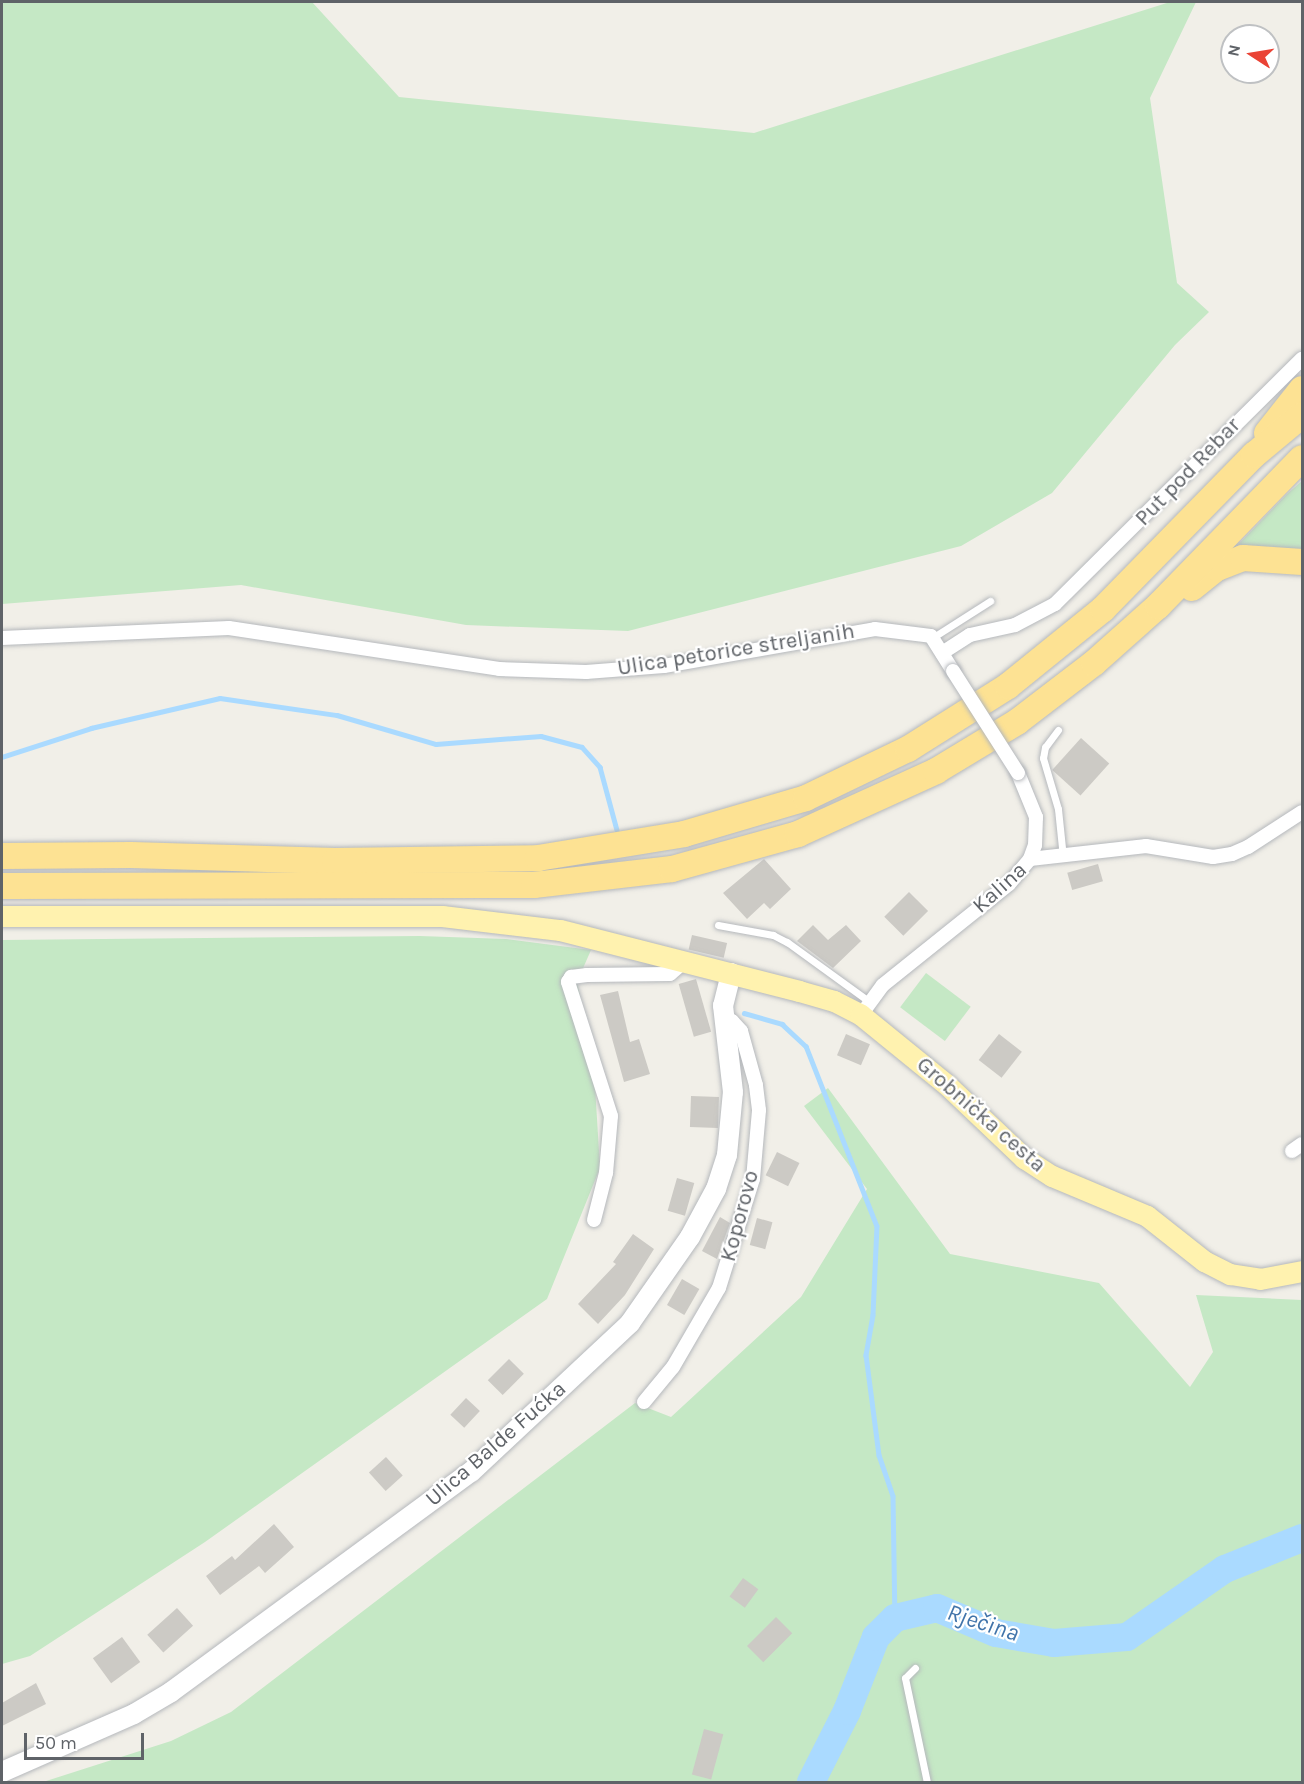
<!DOCTYPE html>
<html>
<head>
<meta charset="utf-8">
<style>
  body { margin:0 }
  #map { position:relative; width:1304px; height:1784px; overflow:hidden; background:#f1efe8; font-family:Karla,sans-serif }
  div>[style] { position:absolute }
  [style*='--x'] { left:calc(var(--x)*1px); top:calc(var(--y)*1px); width:calc(var(--w)*1px); rotate:calc(var(--a)*1deg) }
  .green>* { inset:0; background:#c5e8c5; transform-origin:0 0 }
  .stream>* { height:4.5px; margin:-2.25px; padding:0 2.25px; transform-origin:2.25px; border-radius:2.25px; background:#aadaff }
  .river>* { height:28px; margin:-14px; padding:0 14px; transform-origin:14px; border-radius:14px; background:#aadaff }
  .building>* { inset:0; background:#cccac5; transform-origin:0 0 }
  .roads { filter:drop-shadow(0 0 2px #b5b8bc) drop-shadow(0 0 2px #b5b8bc) }
  .service>* { height:7px; margin:-3.5px; padding:0 3.5px; transform-origin:3.5px; border-radius:3.5px; background:#fff }
  .minor>* { height:14px; margin:-7px; padding:0 7px; transform-origin:7px; border-radius:7px; background:#fff }
  .secondary>* { height:20px; margin:-10px; padding:0 10px; transform-origin:10px; border-radius:10px; background:#fff }
  .primary>* { height:21px; margin:-10.5px; padding:0 10.5px; transform-origin:10.5px; border-radius:10.5px; background:#fff2af }
  .motorway>* { height:26px; margin:-13px; padding:0 13px; transform-origin:13px; border-radius:13px; background:#fde293 }
  .bridges { filter:drop-shadow(0 0 2px #b5b8bc) drop-shadow(0 0 2px #b5b8bc) }
  .minor-bridge>* { height:14px; margin:-7px; padding:0 7px; transform-origin:7px; border-radius:7px; background:#fff }
  span { translate:-50% -50%; white-space:nowrap; text-align:center; line-height:1.15; -webkit-text-stroke:4.5px #fff; paint-order:stroke }
  .street-label { font-size:22px; color:#5f6368 }
  .water-label { font-size:24px; color:#4174aa; font-style:italic }
  .frame { position:absolute; inset:0; border:3px solid #5f6368; pointer-events:none }
  .north { position:absolute; left:1220px; top:24px; width:60px; height:60px; box-sizing:border-box; background:#fff; border:2px solid #bfc1c3; border-radius:50%; rotate:282deg; font-size:16px; font-weight:700; line-height:24px; text-align:center; color:#5f6368 }
  .north::after { content:''; display:block; margin:auto; width:21px; height:27px; background:#ea4335; clip-path:polygon(50% 0,100% 100%,50% 72%,0 100%) }
  .scale { position:absolute; left:24px; top:1733px; width:120px; height:27px; box-sizing:border-box; border:3px solid #5f6368; border-top:0; padding-left:8px; font-size:18px; line-height:21px; white-space:nowrap; color:#5f6368; -webkit-text-stroke:4px #fff; paint-order:stroke }
</style>
</head>
<body>
<div id="map">
  <div class="green">
    <div style="clip-path:polygon(2px 2px,312px 2px,399px 97px,754px 133px,1170px 2px,1196px 2px,1150px 98px,1177px 283px,1209px 312px,1175px 345px,1052px 493px,961px 546px,628px 631px,466px 625px,241px 585px,2px 604px)"></div>
    <div style="clip-path:polygon(1302px 481px,1302px 553px,1230px 553px,1287px 494px)"></div>
    <div style="clip-path:polygon(420px 936px,506px 939px,591px 950px,577px 982px,593px 1053px,600px 1168px,547px 1299px,205px 1542px,30px 1656px,2px 1664px,2px 940px)"></div>
    <div style="left:926px;top:973px;width:56px;height:43px;rotate:37deg"></div>
    <div style="clip-path:polygon(828px 1088px,950px 1254px,1099px 1283px,1190px 1387px,1213px 1352px,1196px 1295px,1302px 1300px,1302px 1782px,43px 1782px,171px 1741px,231px 1712px,635px 1403px,671px 1417px,801px 1297px,867px 1189px,804px 1106px)"></div>
  </div>
  <div class="stream">
    <div style="--x:2;--y:757;--w:94;--a:-18"></div>
    <div style="--x:91;--y:728;--w:132;--a:-13.1"></div>
    <div style="--x:220;--y:698;--w:118;--a:8.3"></div>
    <div style="--x:337;--y:715;--w:103;--a:16.3"></div>
    <div style="--x:436;--y:744;--w:105;--a:-4.4"></div>
    <div style="--x:541;--y:736;--w:42;--a:15"></div>
    <div style="--x:582;--y:747;--w:27;--a:48"></div>
    <div style="--x:600;--y:767;--w:65;--a:74.9"></div>
    <div style="--x:744;--y:1013;--w:40;--a:16"></div>
    <div style="--x:782;--y:1024;--w:33;--a:43"></div>
    <div style="--x:806;--y:1046;--w:193;--a:68.5"></div>
    <div style="--x:877;--y:1226;--w:89;--a:92.6"></div>
    <div style="--x:873;--y:1315;--w:41;--a:99.9"></div>
    <div style="--x:866;--y:1355;--w:101;--a:82.6"></div>
    <div style="--x:879;--y:1455;--w:43;--a:71.1"></div>
    <div style="--x:893;--y:1496;--w:122;--a:89.1"></div>
  </div>
  <div class="river">
    <div style="--x:811;--y:1782;--w:80;--a:-63.1"></div>
    <div style="--x:847;--y:1711;--w:79;--a:-68.6"></div>
    <div style="--x:876;--y:1637;--w:27;--a:-45"></div>
    <div style="--x:895;--y:1618;--w:43;--a:-13.4"></div>
    <div style="--x:937;--y:1608;--w:64;--a:23"></div>
    <div style="--x:996;--y:1633;--w:59;--a:9.8"></div>
    <div style="--x:1054;--y:1643;--w:73;--a:-4.7"></div>
    <div style="--x:1127;--y:1637;--w:119;--a:-34.8"></div>
    <div style="--x:1225;--y:1569;--w:83;--a:-21.9"></div>
  </div>
  <div class="building">
    <div style="left:1081px;top:738px;width:38px;height:43px;rotate:42deg"></div>
    <div style="clip-path:polygon(764px 859px,791px 889px,770px 909px,764px 903px,747px 919px,723px 893px)"></div>
    <div style="left:1098px;top:864px;width:18px;height:32px;rotate:74deg"></div>
    <div style="left:909px;top:892px;width:27px;height:35px;rotate:45deg"></div>
    <div style="clip-path:polygon(813px 925px,828px 940px,846px 925px,861px 941px,833px 968px,797px 941px)"></div>
    <div style="left:692px;top:935px;width:36px;height:15px;rotate:13deg"></div>
    <div style="left:696px;top:979px;width:55px;height:18px;rotate:74deg"></div>
    <div style="clip-path:polygon(618px 991px,630px 1042px,639px 1039px,650px 1074px,624px 1082px,600px 995px)"></div>
    <div style="left:846px;top:1034px;width:26px;height:23px;rotate:23deg"></div>
    <div style="left:999px;top:1034px;width:29px;height:33px;rotate:38deg"></div>
    <div style="left:691px;top:1096px;width:28px;height:31px;rotate:2deg"></div>
    <div style="left:777px;top:1152px;width:25px;height:26px;rotate:26deg"></div>
    <div style="left:677px;top:1178px;width:18px;height:34px;rotate:16deg"></div>
    <div style="clip-path:polygon(720px 1217px,730px 1223px,717px 1259px,702px 1251px)"></div>
    <div style="left:757px;top:1218px;width:16px;height:28px;rotate:15deg"></div>
    <div style="clip-path:polygon(633px 1234px,654px 1249px,625px 1295px,598px 1324px,578px 1304px,616px 1264px,613px 1262px)"></div>
    <div style="left:682px;top:1279px;width:20px;height:30px;rotate:30deg"></div>
    <div style="left:509px;top:1359px;width:21px;height:30px;rotate:45deg"></div>
    <div style="left:466px;top:1398px;width:19px;height:23px;rotate:43deg"></div>
    <div style="left:386px;top:1457px;width:25px;height:23px;rotate:48deg"></div>
    <div style="clip-path:polygon(274px 1524px,294px 1547px,265px 1573px,259px 1566px,220px 1595px,206px 1576px,232px 1556px,235px 1560px)"></div>
    <div style="left:743px;top:1578px;width:19px;height:23px;rotate:36deg"></div>
    <div style="left:177px;top:1608px;width:24px;height:40px;rotate:48deg"></div>
    <div style="left:776px;top:1617px;width:23px;height:41px;rotate:45deg"></div>
    <div style="left:122px;top:1637px;width:31px;height:36px;rotate:54deg"></div>
    <div style="clip-path:polygon(36px 1683px,46px 1704px,2px 1726px,2px 1703px)"></div>
    <div style="left:704px;top:1729px;width:20px;height:47px;rotate:15deg"></div>
  </div>
  <div class="roads">
    <div class="service">
      <div style="--x:932;--y:638;--w:69;--a:-32.5"></div>
      <div style="--x:1058;--y:730;--w:21;--a:127"></div>
      <div style="--x:1045;--y:747;--w:11;--a:100"></div>
      <div style="--x:1043;--y:758;--w:53;--a:73.6"></div>
      <div style="--x:1058;--y:809;--w:48;--a:84.1"></div>
      <div style="--x:718;--y:925;--w:56;--a:10.3"></div>
      <div style="--x:773;--y:935;--w:16;--a:27"></div>
      <div style="--x:787;--y:942;--w:102;--a:35.9"></div>
      <div style="--x:915;--y:1668;--w:14;--a:135"></div>
      <div style="--x:905;--y:1678;--w:106;--a:78.1"></div>
    </div>
    <div class="minor">
      <div style="--x:2;--y:638;--w:227;--a:-2.5"></div>
      <div style="--x:229;--y:628;--w:273;--a:8.6"></div>
      <div style="--x:499;--y:669;--w:87;--a:2"></div>
      <div style="--x:586;--y:672;--w:78;--a:-4.4"></div>
      <div style="--x:664;--y:666;--w:214;--a:-9.9"></div>
      <div style="--x:875;--y:629;--w:56;--a:7.1"></div>
      <div style="--x:931;--y:636;--w:41;--a:57.8"></div>
      <div style="--x:942;--y:653;--w:33;--a:-33"></div>
      <div style="--x:970;--y:635;--w:46;--a:-12.5"></div>
      <div style="--x:1015;--y:625;--w:45;--a:-27.7"></div>
      <div style="--x:1055;--y:604;--w:348;--a:-44.8"></div>
      <div style="--x:1018;--y:773;--w:48;--a:67.8"></div>
      <div style="--x:1036;--y:817;--w:28;--a:92"></div>
      <div style="--x:1035;--y:845;--w:15;--a:110"></div>
      <div style="--x:861;--y:1015;--w:37;--a:-54"></div>
      <div style="--x:883;--y:985;--w:161;--a:-38.7"></div>
      <div style="--x:1009;--y:884;--w:33;--a:-50"></div>
      <div style="--x:1030;--y:859;--w:117;--a:-6.4"></div>
      <div style="--x:1146;--y:846;--w:68;--a:9.3"></div>
      <div style="--x:1213;--y:857;--w:19;--a:-9"></div>
      <div style="--x:1232;--y:854;--w:17;--a:-24"></div>
      <div style="--x:1248;--y:847;--w:64;--a:-32.9"></div>
      <div style="--x:1292;--y:1151;--w:12;--a:-35"></div>
      <div style="--x:594;--y:1220;--w:49;--a:-75.7"></div>
      <div style="--x:606;--y:1173;--w:57;--a:-85"></div>
      <div style="--x:611;--y:1116;--w:141;--a:-107.8"></div>
      <div style="--x:568;--y:982;--w:6;--a:-59"></div>
      <div style="--x:571;--y:977;--w:16;--a:-7"></div>
      <div style="--x:587;--y:975;--w:83;--a:-0.7"></div>
      <div style="--x:670;--y:974;--w:18;--a:-41"></div>
      <div style="--x:644;--y:1402;--w:45;--a:-50.4"></div>
      <div style="--x:673;--y:1367;--w:91;--a:-59.8"></div>
      <div style="--x:719;--y:1288;--w:114;--a:-72.7"></div>
      <div style="--x:753;--y:1179;--w:69;--a:-85"></div>
      <div style="--x:759;--y:1110;--w:25;--a:-97"></div>
      <div style="--x:756;--y:1085;--w:56;--a:-105.5"></div>
      <div style="--x:741;--y:1031;--w:13;--a:-132"></div>
      <div style="--x:732;--y:1021;--w:9;--a:-159"></div>
    </div>
    <div class="secondary">
      <div style="--x:2;--y:1772;--w:144;--a:-23.7"></div>
      <div style="--x:134;--y:1714;--w:43;--a:-30.7"></div>
      <div style="--x:171;--y:1692;--w:372;--a:-36.3"></div>
      <div style="--x:471;--y:1472;--w:218;--a:-43.1"></div>
      <div style="--x:630;--y:1323;--w:105;--a:-55.1"></div>
      <div style="--x:690;--y:1237;--w:55;--a:-61.6"></div>
      <div style="--x:716;--y:1189;--w:36;--a:-72"></div>
      <div style="--x:727;--y:1155;--w:63;--a:-84.6"></div>
      <div style="--x:733;--y:1092;--w:87;--a:-96.6"></div>
      <div style="--x:723;--y:1006;--w:34;--a:-76"></div>
    </div>
    <div class="primary">
      <div style="--x:2;--y:916;--w:440;--a:0"></div>
      <div style="--x:442;--y:916;--w:119;--a:6.8"></div>
      <div style="--x:560;--y:930;--w:247;--a:14.3"></div>
      <div style="--x:799;--y:991;--w:36;--a:16"></div>
      <div style="--x:834;--y:1001;--w:30;--a:27"></div>
      <div style="--x:861;--y:1015;--w:109;--a:39.1"></div>
      <div style="--x:946;--y:1084;--w:108;--a:43.5"></div>
      <div style="--x:1024;--y:1158;--w:33;--a:33"></div>
      <div style="--x:1052;--y:1176;--w:103;--a:22.8"></div>
      <div style="--x:1147;--y:1216;--w:73;--a:38.3"></div>
      <div style="--x:1204;--y:1261;--w:29;--a:27"></div>
      <div style="--x:1230;--y:1274;--w:30;--a:9"></div>
      <div style="--x:1260;--y:1279;--w:43;--a:-10.8"></div>
    </div>
    <div class="motorway">
      <div style="--x:1267;--y:433;--w:56;--a:-51.5"></div>
      <div style="--x:1192;--y:588;--w:32;--a:-39"></div>
      <div style="--x:1217;--y:568;--w:28;--a:-21"></div>
      <div style="--x:1243;--y:558;--w:59;--a:3.9"></div>
      <div style="--x:2;--y:856;--w:129;--a:-0.4"></div>
      <div style="--x:131;--y:855;--w:204;--a:1.7"></div>
      <div style="--x:335;--y:861;--w:203;--a:-0.8"></div>
      <div style="--x:538;--y:858;--w:148;--a:-9.3"></div>
      <div style="--x:684;--y:834;--w:127;--a:-16.4"></div>
      <div style="--x:806;--y:798;--w:113;--a:-25.7"></div>
      <div style="--x:908;--y:749;--w:118;--a:-32.2"></div>
      <div style="--x:1008;--y:686;--w:122;--a:-39"></div>
      <div style="--x:1103;--y:609;--w:216;--a:-45.6"></div>
      <div style="--x:1254;--y:455;--w:62;--a:-39.8"></div>
      <div style="--x:2;--y:886;--w:532;--a:-0.11"></div>
      <div style="--x:534;--y:885;--w:139;--a:-6.6"></div>
      <div style="--x:672;--y:869;--w:131;--a:-15.5"></div>
      <div style="--x:798;--y:834;--w:152;--a:-24.5"></div>
      <div style="--x:936;--y:771;--w:95;--a:-31.2"></div>
      <div style="--x:1017;--y:722;--w:97;--a:-37.5"></div>
      <div style="--x:1094;--y:663;--w:86;--a:-41.7"></div>
      <div style="--x:1158;--y:606;--w:206;--a:-45.8"></div>
    </div>
  </div>
  <div class="bridges">
    <div class="minor-bridge">
      <div style="--x:953;--y:671;--w:121;--a:57.5"></div>
    </div>
  </div>
  <div class="street-label">
    <span style="left:1188px;top:472px;rotate:-46deg">Put pod Rebar</span>
    <span style="left:736px;top:650px;rotate:-9deg">Ulica petorice streljanih</span>
    <span style="left:1000px;top:888px;rotate:-42deg">Kalina</span>
    <span style="left:981px;top:1115px;rotate:41deg">Grobnička cesta</span>
    <span style="left:740px;top:1216px;rotate:-75deg">Koporovo</span>
    <span style="left:496px;top:1444px;rotate:-41deg">Ulica Balde Fućka</span>
  </div>
  <div class="water-label">
    <span style="left:983px;top:1623px;rotate:18deg">Rječina</span>
  </div>
  <div class="frame"></div>
  <div class="north">N</div>
  <div class="scale">50 m</div>
</div>
</body>
</html>
